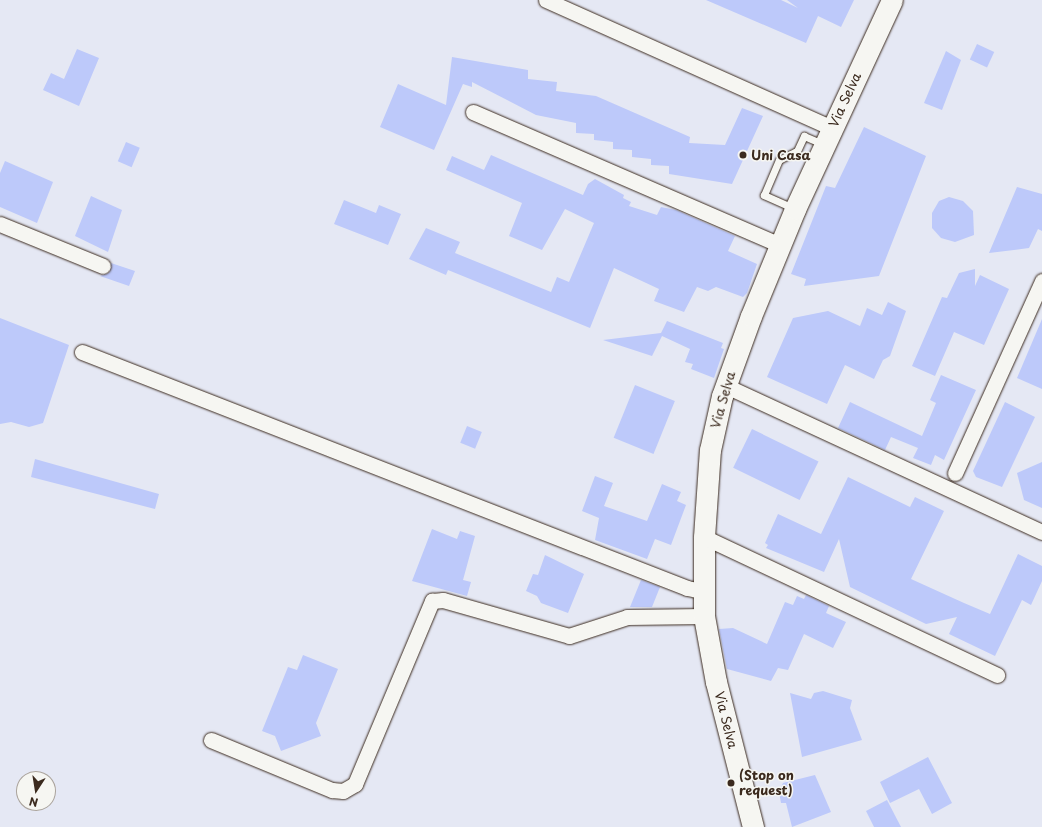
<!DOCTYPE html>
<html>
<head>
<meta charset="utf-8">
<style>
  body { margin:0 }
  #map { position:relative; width:1042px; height:827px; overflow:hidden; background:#e5e8f4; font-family:"Playpen Sans",sans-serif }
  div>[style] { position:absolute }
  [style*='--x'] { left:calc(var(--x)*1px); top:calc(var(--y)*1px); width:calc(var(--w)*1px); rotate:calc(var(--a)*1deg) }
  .building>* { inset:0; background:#bdc9fa; transform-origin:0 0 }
  .roads { filter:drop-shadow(0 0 1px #3b2a1e) drop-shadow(0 0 1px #3b2a1e) }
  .lane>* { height:7px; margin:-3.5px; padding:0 3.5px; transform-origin:3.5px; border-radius:3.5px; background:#f6f6f2 }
  .street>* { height:15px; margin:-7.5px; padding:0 7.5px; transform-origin:7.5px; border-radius:7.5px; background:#f6f6f2 }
  .secondary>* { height:21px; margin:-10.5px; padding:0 10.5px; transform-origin:10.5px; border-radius:10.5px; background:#f6f6f2 }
  .dots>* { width:11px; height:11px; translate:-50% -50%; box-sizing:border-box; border:2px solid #f6f6f2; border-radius:50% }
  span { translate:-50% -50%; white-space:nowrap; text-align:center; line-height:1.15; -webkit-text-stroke:3px #f6f6f2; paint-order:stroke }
  .street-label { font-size:13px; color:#3b2a1e }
  .poi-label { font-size:13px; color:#3b2a1e; font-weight:700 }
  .left { translate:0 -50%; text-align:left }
  .north { position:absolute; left:16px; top:771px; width:40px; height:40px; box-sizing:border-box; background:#f6f6f2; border:1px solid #aba49d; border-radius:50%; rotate:192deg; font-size:11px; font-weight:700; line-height:16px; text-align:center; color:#3b2a1e }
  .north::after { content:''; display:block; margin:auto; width:14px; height:18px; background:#3b2a1e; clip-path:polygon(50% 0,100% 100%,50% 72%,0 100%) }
</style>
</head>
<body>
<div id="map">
  <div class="building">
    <div style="clip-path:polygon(706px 0,781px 0,798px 8px,787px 0,854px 0,841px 27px,818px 16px,806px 43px)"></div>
    <div style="left:977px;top:44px;width:19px;height:17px;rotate:25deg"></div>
    <div style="clip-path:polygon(77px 49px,99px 58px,79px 106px,43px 90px,51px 73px,64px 79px)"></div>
    <div style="clip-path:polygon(946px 51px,961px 60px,942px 110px,924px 103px)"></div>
    <div style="clip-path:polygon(452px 57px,528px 70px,528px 79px,557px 82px,556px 91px,596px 96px,690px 137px,689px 143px,725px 145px,742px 108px,763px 116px,732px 184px,669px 174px,669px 166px,651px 165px,651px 159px,632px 157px,632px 150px,613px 149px,613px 142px,594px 140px,594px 134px,576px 133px,576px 123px,536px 115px,472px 82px,472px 87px,463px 84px,434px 150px,380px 127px,398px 84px,446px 105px)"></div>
    <div style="clip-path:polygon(864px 127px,926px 156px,879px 276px,804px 286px,806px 279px,791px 274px,826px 186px,835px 188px)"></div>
    <div style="left:126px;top:142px;width:15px;height:21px;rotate:23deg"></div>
    <div style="clip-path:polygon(491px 155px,583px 195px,588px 184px,595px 179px,624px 195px,623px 198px,631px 202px,629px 206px,657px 215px,661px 207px,676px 210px,735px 236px,728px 251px,757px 264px,747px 293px,743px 297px,716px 287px,708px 291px,697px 287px,684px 312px,654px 301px,659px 289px,614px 268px,590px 328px,448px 270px,446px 275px,409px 259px,426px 228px,460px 242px,455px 253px,551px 292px,557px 277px,569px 282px,594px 223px,565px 209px,542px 250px,509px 236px,522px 203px,446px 170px,452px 156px,484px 170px)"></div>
    <div style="clip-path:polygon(5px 161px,53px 182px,37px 223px,0 207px,0 173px)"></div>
    <div style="clip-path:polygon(1017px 187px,1042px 194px,1042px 231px,1038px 229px,1029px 248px,989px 253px)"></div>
    <div style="clip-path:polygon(91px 196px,122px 210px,108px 252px,75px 236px)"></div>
    <div style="clip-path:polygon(949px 197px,963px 201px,973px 211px,974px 235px,955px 242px,941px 238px,932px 228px,932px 213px,939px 201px)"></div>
    <div style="clip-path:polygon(344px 200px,376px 213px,379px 205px,401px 214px,388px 245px,334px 224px)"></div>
    <div style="clip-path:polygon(111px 263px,135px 271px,129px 286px,100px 276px,109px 273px)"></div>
    <div style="clip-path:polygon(975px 269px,975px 286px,980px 275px,1009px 289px,984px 345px,954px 332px,935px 376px,912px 366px,942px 297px,947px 298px,959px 273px)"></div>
    <div style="clip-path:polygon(888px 302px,906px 311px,890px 356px,883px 360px,874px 379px,845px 365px,827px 404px,767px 377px,793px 318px,828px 311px,860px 326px,867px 308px,882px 315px)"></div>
    <div style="clip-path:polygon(0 318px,69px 345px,43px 423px,29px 427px,11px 422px,0 424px)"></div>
    <div style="clip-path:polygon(1042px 319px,1042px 389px,1017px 378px)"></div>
    <div style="clip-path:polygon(667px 321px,723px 343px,721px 348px,724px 349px,714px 378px,691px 369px,693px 364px,685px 362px,690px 349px,662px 336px,652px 356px,603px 340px,661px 333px)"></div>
    <div style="clip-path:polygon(941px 375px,976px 390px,944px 460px,935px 455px,931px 465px,913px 458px,918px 448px,891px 437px,885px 450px,838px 428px,850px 402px,922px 436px,936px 403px,930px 400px)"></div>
    <div style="left:635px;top:385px;width:43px;height:57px;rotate:22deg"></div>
    <div style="clip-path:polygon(1005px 402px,1035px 417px,1002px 487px,976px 477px,973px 471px)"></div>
    <div style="left:467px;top:426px;width:16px;height:18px;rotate:22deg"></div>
    <div style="left:752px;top:429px;width:74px;height:43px;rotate:26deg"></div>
    <div style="clip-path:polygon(35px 459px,159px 494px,155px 509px,31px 477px)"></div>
    <div style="clip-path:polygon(1042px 462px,1042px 508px,1024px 500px,1017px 473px)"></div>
    <div style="clip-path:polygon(595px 476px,613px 483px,604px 506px,647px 521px,662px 484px,681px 492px,677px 501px,686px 505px,671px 545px,655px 539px,647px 559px,595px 540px,599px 518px,582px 511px)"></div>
    <div style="clip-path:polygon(848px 477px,910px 507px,915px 497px,944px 511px,911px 579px,964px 603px,990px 614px,1018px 554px,1042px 566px,1042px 581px,1031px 605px,1022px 600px,995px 656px,949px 634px,957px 617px,926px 624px,850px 587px,839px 539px,824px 572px,766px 548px,768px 545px,765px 543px,778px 514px,821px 534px)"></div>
    <div style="clip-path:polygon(432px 529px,457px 539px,460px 531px,475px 536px,463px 580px,471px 582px,467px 596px,412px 581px)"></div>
    <div style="clip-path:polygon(545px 555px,584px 574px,568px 613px,541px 603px,537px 596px,526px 591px,533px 574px,538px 575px)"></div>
    <div style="clip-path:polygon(641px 580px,660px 587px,652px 607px,630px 607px)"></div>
    <div style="clip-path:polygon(806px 595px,829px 606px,826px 613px,846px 622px,833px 648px,804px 634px,788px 670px,778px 668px,771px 681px,727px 669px,719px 629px,733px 628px,767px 644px,785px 602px,793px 605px,797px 596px,804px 599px)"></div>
    <div style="clip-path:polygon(303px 655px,338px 669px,316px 723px,321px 736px,281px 751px,275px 736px,262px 731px,288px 667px,297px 670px)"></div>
    <div style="clip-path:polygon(823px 691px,852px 700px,850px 708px,862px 740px,802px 757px,790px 693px,811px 699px,814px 693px)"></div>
    <div style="clip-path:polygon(928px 757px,952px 803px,932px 814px,919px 789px,890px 803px,880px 782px)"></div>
    <div style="clip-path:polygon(815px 775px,831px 812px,792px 827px,786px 803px,781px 803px,779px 792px,783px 783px)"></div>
    <div style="clip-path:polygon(887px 800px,901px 827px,874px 827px,866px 811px)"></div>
  </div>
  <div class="roads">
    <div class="lane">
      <div style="--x:793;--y:208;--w:32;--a:-156"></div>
      <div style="--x:764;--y:195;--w:38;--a:-67"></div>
      <div style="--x:779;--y:160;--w:20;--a:-27"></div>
      <div style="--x:797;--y:151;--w:17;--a:-65"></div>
      <div style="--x:804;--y:136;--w:21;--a:23"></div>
    </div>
    <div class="street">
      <div style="--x:546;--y:0;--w:313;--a:24.1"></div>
      <div style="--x:473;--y:112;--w:335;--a:23.4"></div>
      <div style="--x:0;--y:224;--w:111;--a:22.2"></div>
      <div style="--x:82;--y:352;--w:649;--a:21.31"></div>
      <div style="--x:687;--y:588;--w:16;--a:11"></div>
      <div style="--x:726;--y:386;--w:348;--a:24.8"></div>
      <div style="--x:955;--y:473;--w:211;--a:-65.6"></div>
      <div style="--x:704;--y:537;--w:324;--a:25.2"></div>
      <div style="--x:211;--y:740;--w:131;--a:22.5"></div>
      <div style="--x:332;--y:790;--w:11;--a:5"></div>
      <div style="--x:343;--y:791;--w:14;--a:-30"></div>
      <div style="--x:355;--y:784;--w:199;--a:-67.2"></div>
      <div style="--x:432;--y:601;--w:11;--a:-5"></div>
      <div style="--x:443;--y:600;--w:131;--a:15.9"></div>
      <div style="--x:569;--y:636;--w:61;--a:-18.1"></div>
      <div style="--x:627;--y:617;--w:77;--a:-0.7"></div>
    </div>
    <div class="secondary">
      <div style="--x:753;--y:827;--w:150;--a:-104.3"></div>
      <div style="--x:716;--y:682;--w:67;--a:-100.3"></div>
      <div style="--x:704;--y:616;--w:79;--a:-90"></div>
      <div style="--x:704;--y:537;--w:87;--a:-86.1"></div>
      <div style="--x:710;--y:450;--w:55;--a:-77.5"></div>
      <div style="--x:722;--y:396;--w:85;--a:-70.1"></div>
      <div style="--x:751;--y:316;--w:116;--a:-67.6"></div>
      <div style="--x:795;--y:209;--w:230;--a:-65.1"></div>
    </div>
  </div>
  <div class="dots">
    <div style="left:743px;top:155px;background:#3b2a1e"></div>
    <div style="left:731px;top:783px;background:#3b2a1e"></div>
  </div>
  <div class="street-label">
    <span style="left:845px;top:100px;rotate:-65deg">Via Selva</span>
    <span style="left:723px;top:400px;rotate:-74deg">Via Selva</span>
    <span style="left:726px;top:720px;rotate:76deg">Via Selva</span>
  </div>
  <div class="poi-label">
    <span class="left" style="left:751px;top:155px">Uni Casa</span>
    <span class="left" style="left:739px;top:783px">(Stop on<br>request)</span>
  </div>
  <div class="north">N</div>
</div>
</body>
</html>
